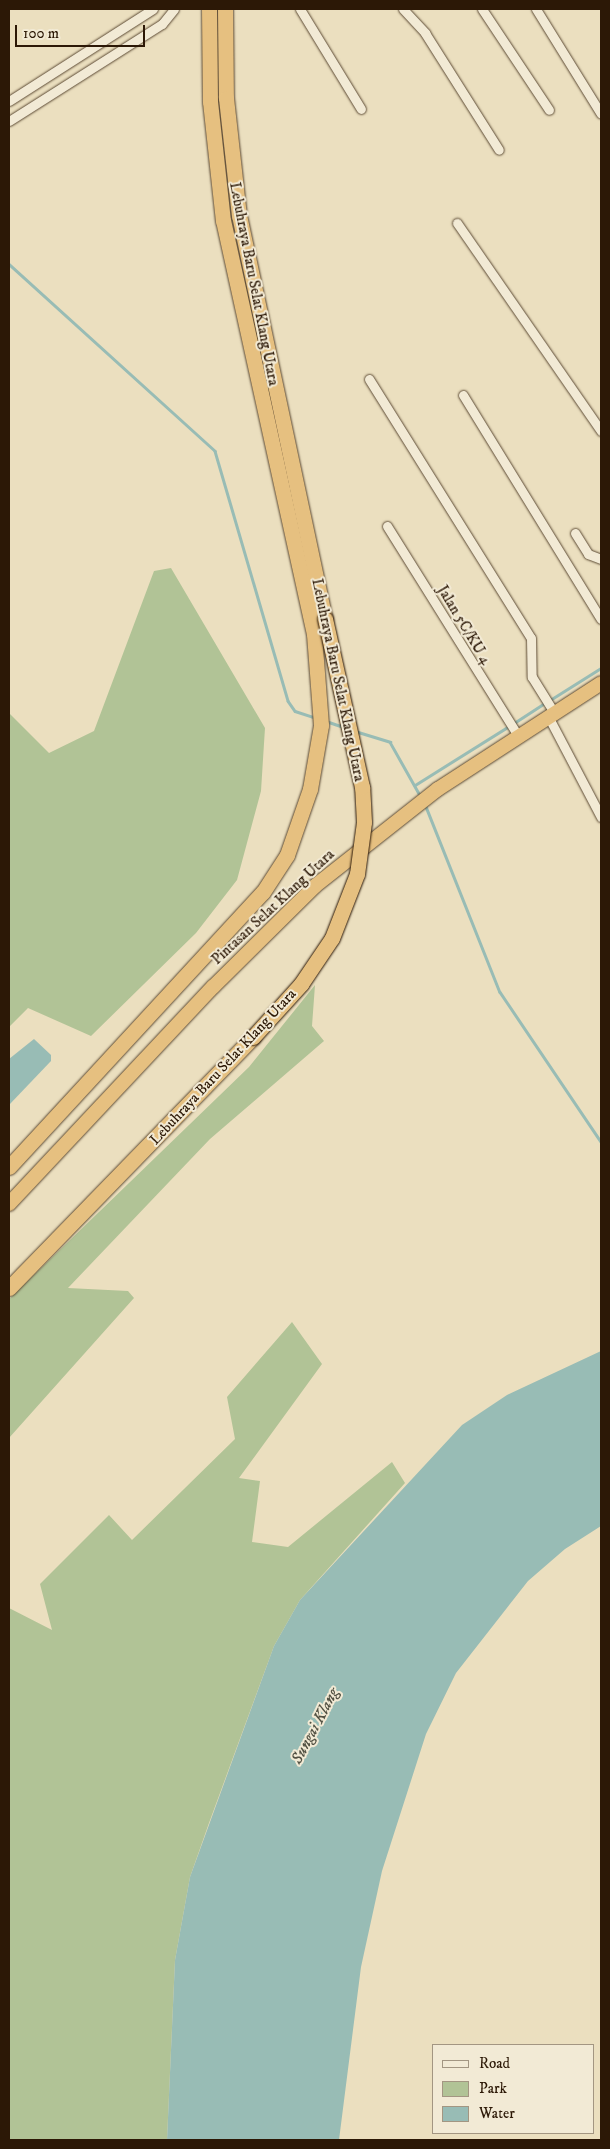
<!DOCTYPE html>
<html>
<head>
<meta charset="utf-8">
<style>
  body { margin:0 }
  #map { position:relative; width:610px; height:2149px; overflow:hidden; background:#ebdfbf; font-family:"IM FELL DW Pica",serif }
  div>[style] { position:absolute }
  [style*='--x'] { left:calc(var(--x)*1px); top:calc(var(--y)*1px); width:calc(var(--w)*1px); rotate:calc(var(--a)*1deg) }
  .green>* { inset:0; background:#b1c396 }
  .water>* { inset:0; background:#98bcb5 }
  .stream>* { height:2.5px; margin:-1.25px; padding:0 1.25px; transform-origin:1.25px; border-radius:1.25px; background:#98bcb5 }
  .roads { filter:drop-shadow(0 0 1px #5c4a34) drop-shadow(0 0 1px #5c4a34) }
  .minor>* { height:9px; margin:-4.5px; padding:0 4.5px; transform-origin:4.5px; border-radius:4.5px; background:#f2ead5 }
  .trunk>* { height:14px; margin:-7px; padding:0 7px; transform-origin:7px; border-radius:7px; background:#e6c080 }
  .motorway>* { height:15px; margin:-7.5px; padding:0 7.5px; transform-origin:7.5px; border-radius:7.5px; background:#e6c080 }
  .bridges { filter:drop-shadow(0 0 1px #2c1806) drop-shadow(0 0 1px #2c1806) }
  .motorway-bridge>* { height:15px; margin:-7.5px; padding:0 7.5px; transform-origin:7.5px; border-radius:7.5px; background:#e6c080 }
  span { translate:-50% -50%; white-space:nowrap; text-align:center; line-height:1.15; -webkit-text-stroke:4px #f2ead5; paint-order:stroke }
  .street-label { font-size:15px; color:#2c1806 }
  .water-label { font-size:16px; color:#525143; font-style:italic }
  .frame { position:absolute; inset:0; border:10px solid #2c1806; pointer-events:none }
  .legend { position:absolute; left:432px; top:2044px; width:162px; height:90px; box-sizing:border-box; background:#f2ead5; border:1px solid #a39682; margin:0; padding:6px 9px; list-style:none; font-size:15px; color:#2c1806 }
  .legend li { display:flex; align-items:center; gap:10px; height:25px }
  .legend b { width:25px; border:1px solid #a39682 }
  .scale { position:absolute; left:15px; top:25px; width:130px; height:22px; box-sizing:border-box; border:2px solid #2c1806; border-top:0; padding-left:6px; font-size:15px; line-height:18px; white-space:nowrap; color:#2c1806; -webkit-text-stroke:4px #f2ead5; paint-order:stroke }
</style>
</head>
<body>
<div id="map">
  <div class="green">
    <div style="clip-path:polygon(171px 568px,265px 728px,261px 791px,237px 880px,196px 933px,91px 1036px,28px 1008px,9px 1027px,9px 713px,49px 753px,94px 731px,154px 571px)"></div>
    <div style="clip-path:polygon(315px 985px,312px 1026px,324px 1041px,210px 1139px,68px 1288px,128px 1291px,134px 1298px,9px 1438px,9px 1299px,249px 1067px)"></div>
    <div style="clip-path:polygon(292px 1322px,322px 1364px,239px 1478px,260px 1481px,252px 1542px,288px 1547px,392px 1462px,405px 1483px,300px 1600px,274px 1646px,209px 1823px,190px 1877px,175px 1960px,167px 2140px,9px 2140px,9px 1608px,52px 1630px,40px 1584px,109px 1515px,132px 1540px,235px 1439px,227px 1397px)"></div>
  </div>
  <div class="water">
    <div style="clip-path:polygon(34px 1039px,51px 1055px,51px 1061px,9px 1105px,9px 1059px)"></div>
    <div style="clip-path:polygon(601px 1351px,601px 1526px,565px 1549px,528px 1581px,456px 1673px,426px 1734px,382px 1871px,361px 1967px,339px 2140px,167px 2140px,175px 1960px,190px 1877px,274px 1646px,300px 1600px,462px 1425px,507px 1395px)"></div>
  </div>
  <div class="stream">
    <div style="--x:9;--y:264;--w:278;--a:42.2"></div>
    <div style="--x:215;--y:451;--w:260;--a:73.7"></div>
    <div style="--x:288;--y:701;--w:12;--a:55"></div>
    <div style="--x:295;--y:711;--w:20;--a:18"></div>
    <div style="--x:550;--y:700;--w:60;--a:-32.1"></div>
    <div style="--x:326;--y:721;--w:18;--a:19"></div>
    <div style="--x:514;--y:723;--w:37;--a:-33"></div>
    <div style="--x:355;--y:731;--w:37;--a:17"></div>
    <div style="--x:390;--y:742;--w:63;--a:60.6"></div>
    <div style="--x:415;--y:785;--w:111;--a:-32.1"></div>
    <div style="--x:425;--y:804;--w:202;--a:68.3"></div>
    <div style="--x:500;--y:992;--w:181;--a:56"></div>
  </div>
  <div class="roads">
    <div class="minor">
      <div style="--x:300;--y:9;--w:117;--a:58.6"></div>
      <div style="--x:403;--y:9;--w:33;--a:47"></div>
      <div style="--x:425;--y:33;--w:138;--a:57.7"></div>
      <div style="--x:482;--y:9;--w:121;--a:56.4"></div>
      <div style="--x:536;--y:9;--w:123;--a:58.2"></div>
      <div style="--x:9;--y:101;--w:171;--a:-32.6"></div>
      <div style="--x:9;--y:121;--w:181;--a:-32.4"></div>
      <div style="--x:162;--y:24;--w:19;--a:-51"></div>
      <div style="--x:457;--y:223;--w:253;--a:55.3"></div>
      <div style="--x:369;--y:379;--w:305;--a:58"></div>
      <div style="--x:531;--y:638;--w:39;--a:89"></div>
      <div style="--x:532;--y:677;--w:44;--a:58.1"></div>
      <div style="--x:463;--y:395;--w:263;--a:58.4"></div>
      <div style="--x:387;--y:526;--w:249;--a:58"></div>
      <div style="--x:575;--y:533;--w:25;--a:58"></div>
      <div style="--x:588;--y:554;--w:14;--a:21"></div>
      <div style="--x:549;--y:718;--w:112;--a:62.3"></div>
    </div>
    <div class="trunk">
      <div style="--x:9;--y:1204;--w:298;--a:-46.8"></div>
      <div style="--x:213;--y:987;--w:144;--a:-44.7"></div>
      <div style="--x:315;--y:886;--w:157;--a:-38.3"></div>
      <div style="--x:438;--y:789;--w:194;--a:-33"></div>
    </div>
    <div class="motorway">
      <div style="--x:225;--y:9;--w:89;--a:89.4"></div>
      <div style="--x:226;--y:98;--w:118;--a:83.7"></div>
      <div style="--x:239;--y:215;--w:413;--a:78"></div>
      <div style="--x:9;--y:1167;--w:374;--a:-47.3"></div>
      <div style="--x:263;--y:892;--w:44;--a:-57"></div>
      <div style="--x:287;--y:855;--w:70;--a:-70.8"></div>
      <div style="--x:310;--y:789;--w:65;--a:-80.2"></div>
      <div style="--x:321;--y:725;--w:91;--a:-94.4"></div>
      <div style="--x:314;--y:634;--w:423;--a:-102.4"></div>
      <div style="--x:223;--y:221;--w:120;--a:-96.2"></div>
      <div style="--x:210;--y:102;--w:93;--a:-90.6"></div>
      <div style="--x:9;--y:1288;--w:350;--a:-45.8"></div>
    </div>
  </div>
  <div class="bridges">
    <div class="motorway-bridge">
      <div style="--x:253;--y:1037;--w:72;--a:-47.8"></div>
      <div style="--x:301;--y:984;--w:55;--a:-56"></div>
      <div style="--x:332;--y:938;--w:69;--a:-68.7"></div>
      <div style="--x:357;--y:874;--w:52;--a:-82.3"></div>
      <div style="--x:364;--y:822;--w:35;--a:-93"></div>
      <div style="--x:362;--y:787;--w:172;--a:-102.4"></div>
    </div>
  </div>
  <div class="street-label">
    <span style="left:254px;top:284px;rotate:79deg">Lebuhraya Baru Selat Klang Utara</span>
    <span style="left:464px;top:625px;rotate:59deg">Jalan 5C/KU 4</span>
    <span style="left:338px;top:680px;rotate:78deg">Lebuhraya Baru Selat Klang Utara</span>
    <span style="left:273px;top:907px;rotate:-43deg">Pintasan Selat Klang Utara</span>
    <span style="left:223px;top:1067px;rotate:-47deg">Lebuhraya Baru Selat Klang Utara</span>
  </div>
  <div class="water-label">
    <span style="left:315px;top:1726px;rotate:-62deg">Sungai Klang</span>
  </div>
  <div class="frame"></div>
  <ul class="legend">
  <li><b style="height:6px;background:#f2ead5"></b>Road</li>
  <li><b style="height:14px;background:#b1c396"></b>Park</li>
  <li><b style="height:14px;background:#98bcb5"></b>Water</li>
  </ul>
  <div class="scale">100 m</div>
</div>
</body>
</html>
